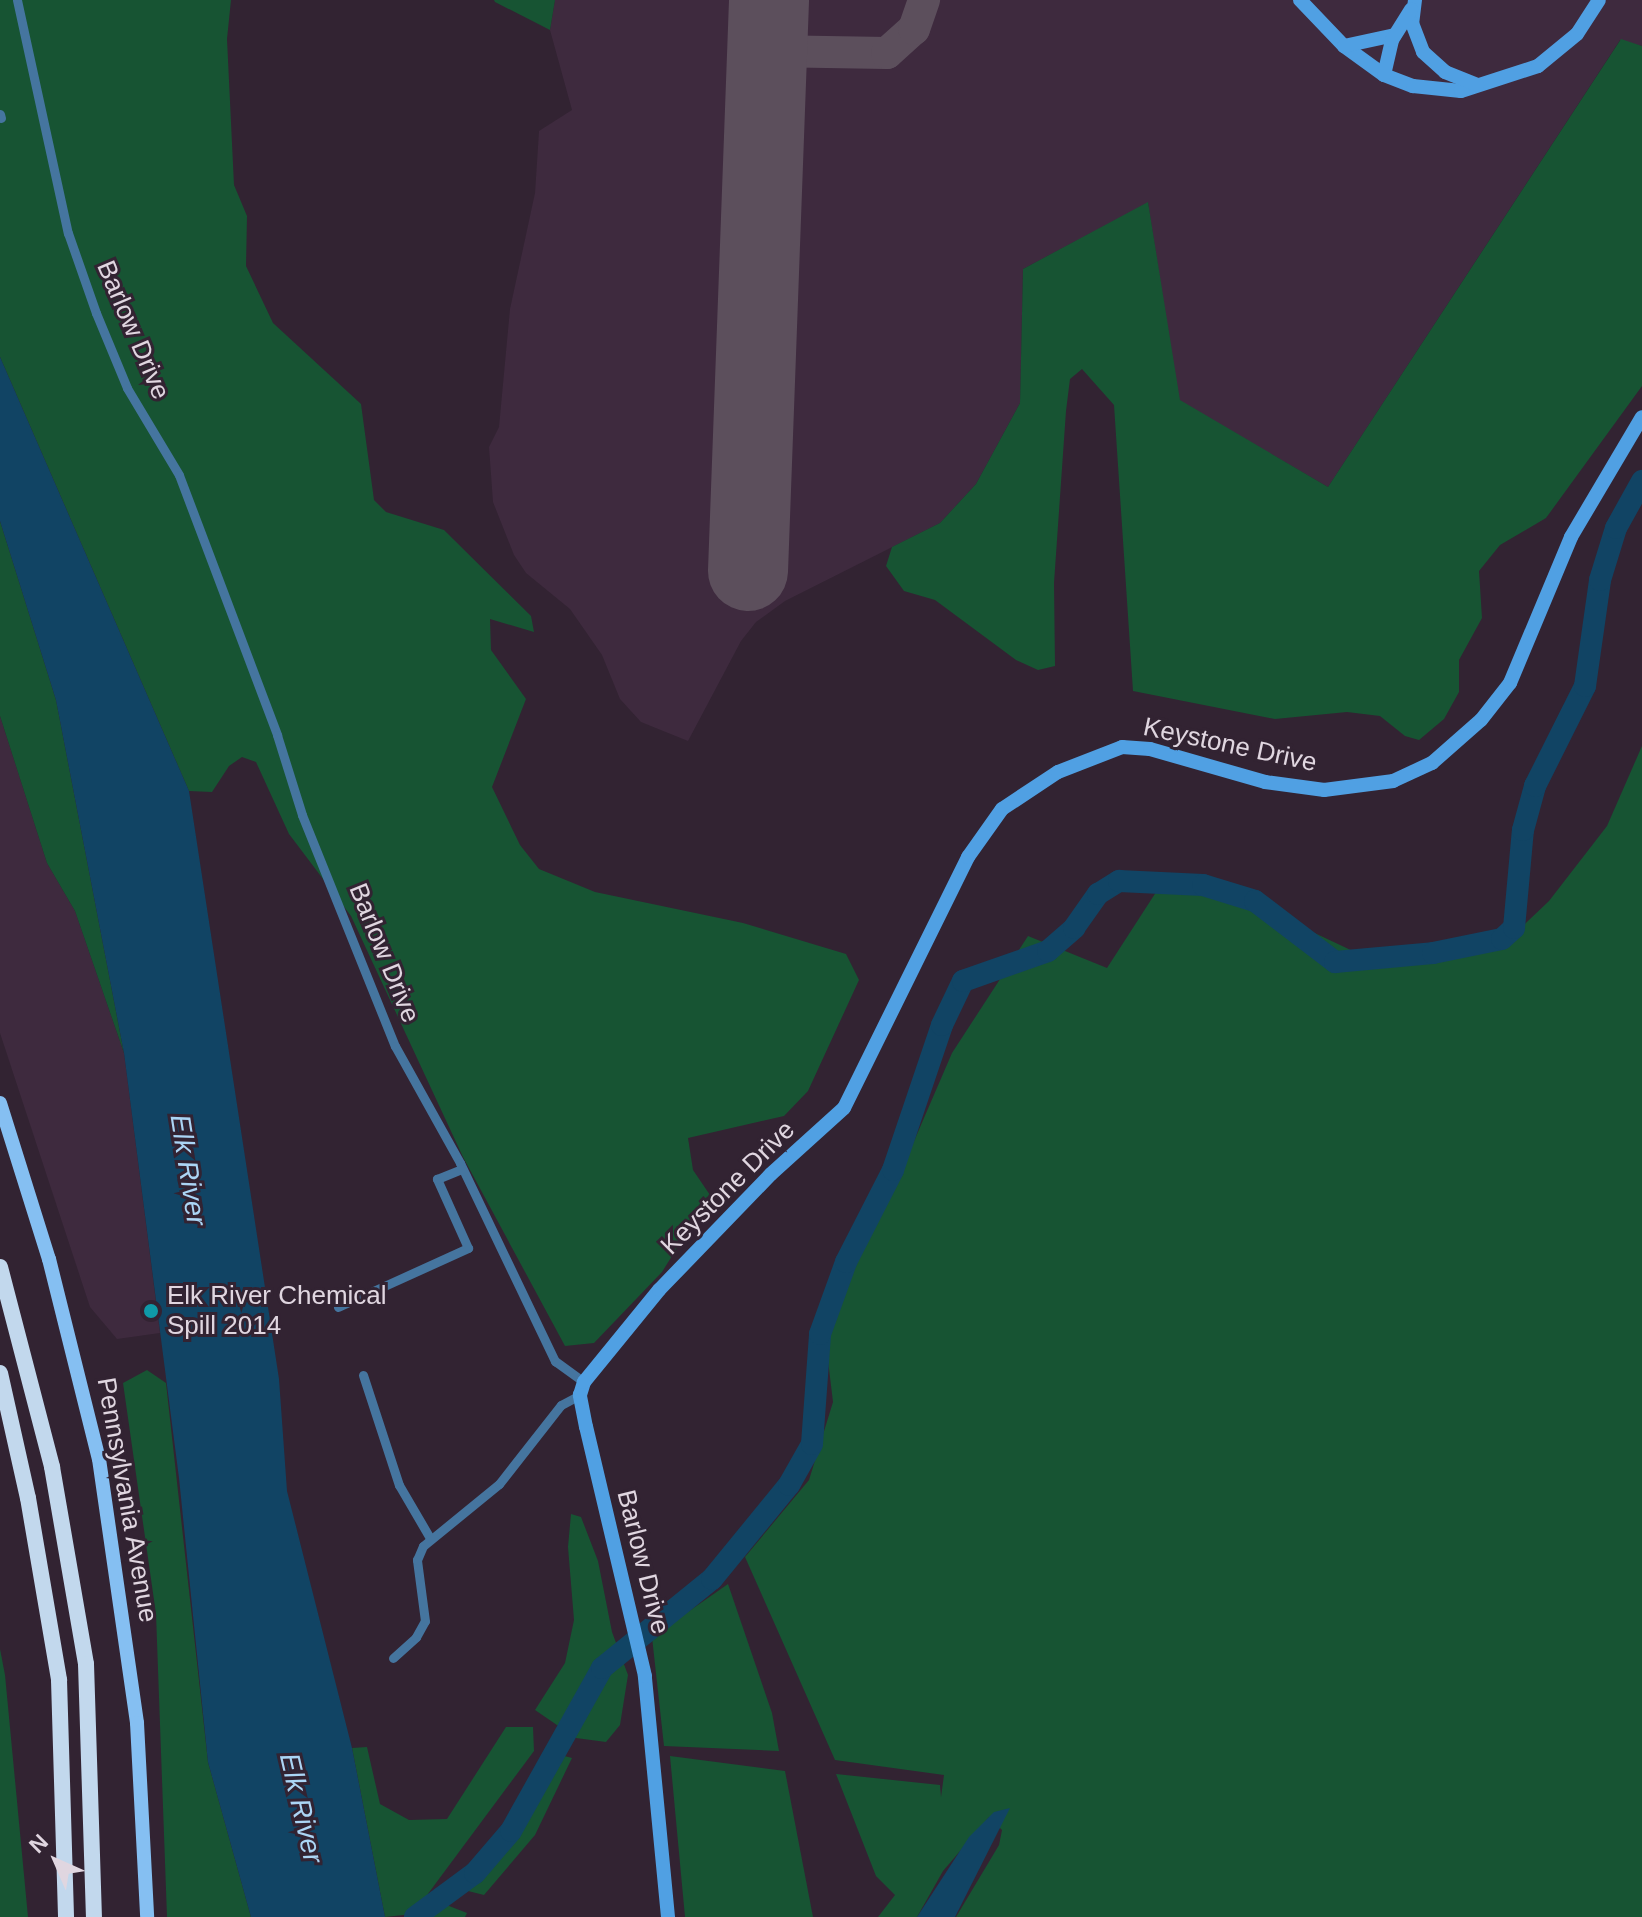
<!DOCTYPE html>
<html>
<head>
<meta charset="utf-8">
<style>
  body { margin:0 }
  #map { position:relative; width:1642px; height:1917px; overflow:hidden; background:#322332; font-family:Helvetica,sans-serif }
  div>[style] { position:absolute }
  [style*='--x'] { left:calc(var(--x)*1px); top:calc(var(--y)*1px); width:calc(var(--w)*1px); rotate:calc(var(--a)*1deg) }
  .built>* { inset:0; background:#3e2a3e }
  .green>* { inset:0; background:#175433 }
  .water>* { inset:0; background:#114464 }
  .river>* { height:22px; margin:-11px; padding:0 11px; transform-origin:11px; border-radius:11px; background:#114464 }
  .taxiway>* { height:32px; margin:-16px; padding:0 16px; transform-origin:16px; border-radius:16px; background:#5c4f5c }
  .runway>* { height:80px; margin:-40px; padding:0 40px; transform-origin:40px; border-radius:40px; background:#5c4f5c }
  .street>* { height:9px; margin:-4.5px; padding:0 4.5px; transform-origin:4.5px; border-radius:4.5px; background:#45759f }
  .secondary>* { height:14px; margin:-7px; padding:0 7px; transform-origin:7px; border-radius:7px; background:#50a0e3 }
  .primary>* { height:14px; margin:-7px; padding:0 7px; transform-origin:7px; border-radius:7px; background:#85bff2 }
  .highway>* { height:16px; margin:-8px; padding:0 8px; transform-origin:8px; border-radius:8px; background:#c2d8ed }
  .dots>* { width:22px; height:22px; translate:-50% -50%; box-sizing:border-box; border:4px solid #322332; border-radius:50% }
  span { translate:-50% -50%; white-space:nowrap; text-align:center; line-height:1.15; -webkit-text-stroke:6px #322332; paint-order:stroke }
  .street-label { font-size:26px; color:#e0d6e0 }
  .poi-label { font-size:26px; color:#e0d6e0 }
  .left { translate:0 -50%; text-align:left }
  .water-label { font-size:28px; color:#abd5f5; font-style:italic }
  .north { position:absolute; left:16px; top:1821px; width:80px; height:80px; -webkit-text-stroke:6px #322332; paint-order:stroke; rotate:315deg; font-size:22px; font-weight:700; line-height:32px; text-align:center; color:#e0d6e0 }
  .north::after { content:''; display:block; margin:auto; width:28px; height:36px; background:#e0d6e0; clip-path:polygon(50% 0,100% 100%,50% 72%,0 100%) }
</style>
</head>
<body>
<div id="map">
  <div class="built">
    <div style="clip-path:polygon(555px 0,1642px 0,1642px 46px,1620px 40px,1328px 487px,1179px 401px,1148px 203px,1023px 269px,1020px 403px,976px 484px,940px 523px,785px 601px,756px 622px,741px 641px,688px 741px,641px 722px,620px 699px,602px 655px,570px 609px,526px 573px,514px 555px,493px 502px,489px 447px,499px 427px,510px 309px,535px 193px,539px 131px,572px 110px,550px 30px)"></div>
    <div style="clip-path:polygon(0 716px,47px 863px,75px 911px,124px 1053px,160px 1333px,117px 1339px,90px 1307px,0 1033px)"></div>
  </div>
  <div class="green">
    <div style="clip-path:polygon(0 0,231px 0,227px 39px,234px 185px,247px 216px,246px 266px,273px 323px,361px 404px,374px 500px,386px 512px,444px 530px,531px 616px,534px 632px,490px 619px,491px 650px,526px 699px,492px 787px,520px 845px,539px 869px,595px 892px,743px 923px,846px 954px,859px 980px,808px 1091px,784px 1116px,688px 1138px,693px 1170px,710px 1195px,662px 1272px,594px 1343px,565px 1346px,463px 1157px,351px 916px,289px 834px,256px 762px,242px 757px,229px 766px,212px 792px,189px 791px,0 357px)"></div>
    <div style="clip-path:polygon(494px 0,555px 0,550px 30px,495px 2px)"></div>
    <div style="clip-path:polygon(1621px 39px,1642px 46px,1642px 386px,1546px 518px,1500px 545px,1479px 571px,1482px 618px,1459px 660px,1459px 692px,1444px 719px,1419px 740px,1405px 736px,1380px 716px,1347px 712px,1275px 719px,1133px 691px,1114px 405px,1082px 369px,1070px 379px,1066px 411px,1054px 583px,1055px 666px,1038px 670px,1016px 660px,935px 600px,904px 591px,886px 566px,892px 547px,940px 523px,976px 484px,1020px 403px,1023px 269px,1148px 202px,1180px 400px,1328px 487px)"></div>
    <div style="clip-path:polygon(0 521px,56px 700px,124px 1053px,75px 911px,47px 863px,0 716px)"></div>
    <div style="clip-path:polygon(1642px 746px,1642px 1917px,956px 1917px,999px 1845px,1002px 1830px,989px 1817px,943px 1871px,917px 1917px,878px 1917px,895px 1895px,876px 1876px,836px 1774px,940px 1785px,941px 1797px,944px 1775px,835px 1760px,745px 1557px,809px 1480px,833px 1402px,826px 1344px,842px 1282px,905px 1162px,952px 1053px,1028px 936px,1107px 968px,1160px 886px,1235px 888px,1287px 920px,1374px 961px,1432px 956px,1511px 937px,1549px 901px,1607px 826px)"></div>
    <div style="clip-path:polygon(147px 1370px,166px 1383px,208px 1762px,251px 1917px,167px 1917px,156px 1614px,123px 1383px)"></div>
    <div style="clip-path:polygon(571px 1514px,581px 1517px,598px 1561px,612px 1632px,628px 1675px,620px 1725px,606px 1742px,576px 1738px,535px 1710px,565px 1663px,574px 1620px,568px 1547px)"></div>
    <div style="clip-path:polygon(728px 1584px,772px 1713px,779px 1751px,664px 1746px,652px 1637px)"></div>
    <div style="clip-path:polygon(0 1649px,5px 1675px,28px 1917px,0 1917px)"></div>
    <div style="clip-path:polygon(506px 1727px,533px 1727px,534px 1751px,413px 1914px,385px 1917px,352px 1748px,367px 1747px,380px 1804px,409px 1820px,447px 1819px)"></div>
    <div style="clip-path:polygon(553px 1753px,572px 1758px,535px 1835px,484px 1895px,460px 1889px,506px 1848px,530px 1808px)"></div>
    <div style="clip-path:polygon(670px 1756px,785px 1771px,813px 1917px,685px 1917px)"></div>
    <div style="clip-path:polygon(444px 1904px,467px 1913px,465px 1917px,426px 1917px)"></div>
  </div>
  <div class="water">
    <div style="clip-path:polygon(0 357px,189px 791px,279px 1379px,287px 1491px,352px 1748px,385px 1917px,251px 1917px,208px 1762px,179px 1478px,124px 1053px,56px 700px,0 521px)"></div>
    <div style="clip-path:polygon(1010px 1808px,955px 1917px,917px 1917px,969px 1837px,994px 1812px)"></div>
  </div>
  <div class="river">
    <div style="--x:415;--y:1917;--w:74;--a:-36.3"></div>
    <div style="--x:475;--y:1873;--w:55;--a:-49.4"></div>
    <div style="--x:511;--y:1831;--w:187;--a:-60.8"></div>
    <div style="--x:602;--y:1668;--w:141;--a:-39"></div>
    <div style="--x:712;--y:1579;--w:122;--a:-50.7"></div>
    <div style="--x:789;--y:1485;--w:47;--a:-60.7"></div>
    <div style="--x:812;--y:1444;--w:110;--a:-85.8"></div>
    <div style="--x:820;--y:1334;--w:77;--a:-70.1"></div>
    <div style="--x:846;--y:1262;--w:103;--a:-62.9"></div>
    <div style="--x:893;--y:1170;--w:153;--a:-71.3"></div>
    <div style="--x:942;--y:1025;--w:49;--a:-64.5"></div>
    <div style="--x:963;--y:981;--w:90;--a:-19.4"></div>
    <div style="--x:1048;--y:951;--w:35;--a:-41"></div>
    <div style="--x:1074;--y:928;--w:42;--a:-54.8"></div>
    <div style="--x:1098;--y:894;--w:25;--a:-32"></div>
    <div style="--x:1119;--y:881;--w:84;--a:2.7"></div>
    <div style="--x:1203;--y:885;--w:54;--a:17.1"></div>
    <div style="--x:1255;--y:901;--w:101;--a:37.3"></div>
    <div style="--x:1335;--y:962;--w:98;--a:-5.2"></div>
    <div style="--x:1433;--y:953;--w:70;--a:-11.5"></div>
    <div style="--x:1502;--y:939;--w:16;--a:-43"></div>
    <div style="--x:1514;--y:928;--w:98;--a:-84.8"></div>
    <div style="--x:1523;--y:830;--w:46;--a:-74.7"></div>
    <div style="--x:1535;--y:786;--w:112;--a:-63.4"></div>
    <div style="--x:1585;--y:686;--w:107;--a:-81.9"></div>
    <div style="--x:1600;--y:580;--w:54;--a:-72.9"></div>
    <div style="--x:1616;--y:528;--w:54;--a:-61"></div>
  </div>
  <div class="taxiway">
    <div style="--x:767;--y:51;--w:120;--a:1"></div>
    <div style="--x:887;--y:53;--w:36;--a:-42"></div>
    <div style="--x:914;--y:29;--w:31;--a:-71"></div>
  </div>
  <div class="runway">
    <div style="--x:748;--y:571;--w:571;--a:-87.89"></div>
  </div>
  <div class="street">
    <div style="--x:17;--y:0;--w:239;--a:77.7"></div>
    <div style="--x:68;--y:233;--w:85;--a:70.7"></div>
    <div style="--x:96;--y:313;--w:81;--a:67.5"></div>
    <div style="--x:127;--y:388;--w:101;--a:59.1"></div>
    <div style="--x:179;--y:475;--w:278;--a:69.3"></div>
    <div style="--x:277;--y:735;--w:84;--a:72.6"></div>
    <div style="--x:302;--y:815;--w:249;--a:68.1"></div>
    <div style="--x:395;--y:1046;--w:134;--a:60.9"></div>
    <div style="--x:460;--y:1163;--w:220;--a:64.4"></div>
    <div style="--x:555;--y:1361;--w:36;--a:36"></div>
    <div style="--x:0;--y:114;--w:4;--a:76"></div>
    <div style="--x:338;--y:1307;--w:143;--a:-24.4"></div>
    <div style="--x:468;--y:1248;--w:76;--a:-114.2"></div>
    <div style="--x:437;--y:1179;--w:27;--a:-22"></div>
    <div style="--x:363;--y:1375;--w:116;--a:71.9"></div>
    <div style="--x:399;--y:1485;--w:61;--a:59.7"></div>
    <div style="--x:393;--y:1658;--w:31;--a:-42"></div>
    <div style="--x:416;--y:1637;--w:18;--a:-61"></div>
    <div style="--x:425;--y:1621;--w:62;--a:-97.5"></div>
    <div style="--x:417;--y:1560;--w:15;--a:-67"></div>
    <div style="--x:423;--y:1546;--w:98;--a:-39.2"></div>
    <div style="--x:499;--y:1484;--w:100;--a:-51.9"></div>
    <div style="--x:561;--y:1405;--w:21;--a:-28"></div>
  </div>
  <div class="secondary">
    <div style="--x:1300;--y:0;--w:64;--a:46.3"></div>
    <div style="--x:1344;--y:46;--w:49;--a:35.9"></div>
    <div style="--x:1384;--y:75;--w:31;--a:21"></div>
    <div style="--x:1413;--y:86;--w:48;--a:5.9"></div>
    <div style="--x:1461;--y:91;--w:81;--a:-18"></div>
    <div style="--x:1538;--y:66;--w:50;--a:-39.4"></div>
    <div style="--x:1577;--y:34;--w:40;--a:-57.1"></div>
    <div style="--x:1415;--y:0;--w:23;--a:97"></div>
    <div style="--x:1412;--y:23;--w:31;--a:69"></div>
    <div style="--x:1423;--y:52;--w:30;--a:42"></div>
    <div style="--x:1445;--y:72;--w:35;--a:22"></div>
    <div style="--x:1344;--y:46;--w:52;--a:-12.2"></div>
    <div style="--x:1384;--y:75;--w:36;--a:-77"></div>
    <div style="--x:1392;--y:40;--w:36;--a:-58"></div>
    <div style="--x:668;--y:1917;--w:242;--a:-95.5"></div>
    <div style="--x:645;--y:1676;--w:256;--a:-103.3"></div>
    <div style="--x:586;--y:1427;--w:33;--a:-101"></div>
    <div style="--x:580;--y:1395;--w:14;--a:-73"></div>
    <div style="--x:584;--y:1382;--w:119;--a:-50.8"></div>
    <div style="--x:659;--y:1290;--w:161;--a:-46"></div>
    <div style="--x:771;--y:1174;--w:98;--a:-42.1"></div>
    <div style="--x:844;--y:1108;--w:280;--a:-63.7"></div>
    <div style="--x:968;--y:857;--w:59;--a:-54.7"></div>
    <div style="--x:1002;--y:809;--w:67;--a:-33.5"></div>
    <div style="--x:1058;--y:772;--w:69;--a:-21.3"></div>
    <div style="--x:1122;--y:747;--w:28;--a:4"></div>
    <div style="--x:1150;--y:749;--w:120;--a:16"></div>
    <div style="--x:1265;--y:782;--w:60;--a:7.7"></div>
    <div style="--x:1324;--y:790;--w:70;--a:-7.4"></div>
    <div style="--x:1393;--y:781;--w:43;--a:-24.8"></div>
    <div style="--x:1432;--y:763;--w:65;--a:-41.3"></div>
    <div style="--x:1481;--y:720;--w:47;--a:-51.9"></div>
    <div style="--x:1510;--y:683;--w:158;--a:-67.3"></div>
    <div style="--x:1571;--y:537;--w:139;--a:-59.4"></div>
  </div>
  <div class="primary">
    <div style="--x:0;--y:1103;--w:164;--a:72.6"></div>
    <div style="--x:49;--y:1259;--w:206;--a:76"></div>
    <div style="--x:99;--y:1459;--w:267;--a:81.8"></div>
    <div style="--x:137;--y:1723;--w:194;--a:87"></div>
  </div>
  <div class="highway">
    <div style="--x:0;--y:1267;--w:207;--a:75.4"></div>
    <div style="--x:52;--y:1467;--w:200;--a:80.2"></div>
    <div style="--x:86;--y:1664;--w:253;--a:88.2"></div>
    <div style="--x:0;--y:1373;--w:128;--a:77.4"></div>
    <div style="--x:28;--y:1498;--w:185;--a:80.3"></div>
    <div style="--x:59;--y:1680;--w:237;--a:88.3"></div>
  </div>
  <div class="dots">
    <div style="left:151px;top:1311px;background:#0f9aa8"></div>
  </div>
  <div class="street-label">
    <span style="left:133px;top:330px;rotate:67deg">Barlow Drive</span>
    <span style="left:1230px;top:745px;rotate:12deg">Keystone Drive</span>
    <span style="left:384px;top:953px;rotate:68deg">Barlow Drive</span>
    <span style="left:728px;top:1188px;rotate:-45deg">Keystone Drive</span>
    <span style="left:127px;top:1500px;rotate:80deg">Pennsylvania Avenue</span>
    <span style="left:643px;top:1562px;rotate:76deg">Barlow Drive</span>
  </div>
  <div class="poi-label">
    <span class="left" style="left:167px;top:1311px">Elk River Chemical<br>Spill 2014</span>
  </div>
  <div class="water-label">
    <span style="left:188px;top:1170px;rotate:81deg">Elk River</span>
    <span style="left:301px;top:1808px;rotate:77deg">Elk River</span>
  </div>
  <div class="north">N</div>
</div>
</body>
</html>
